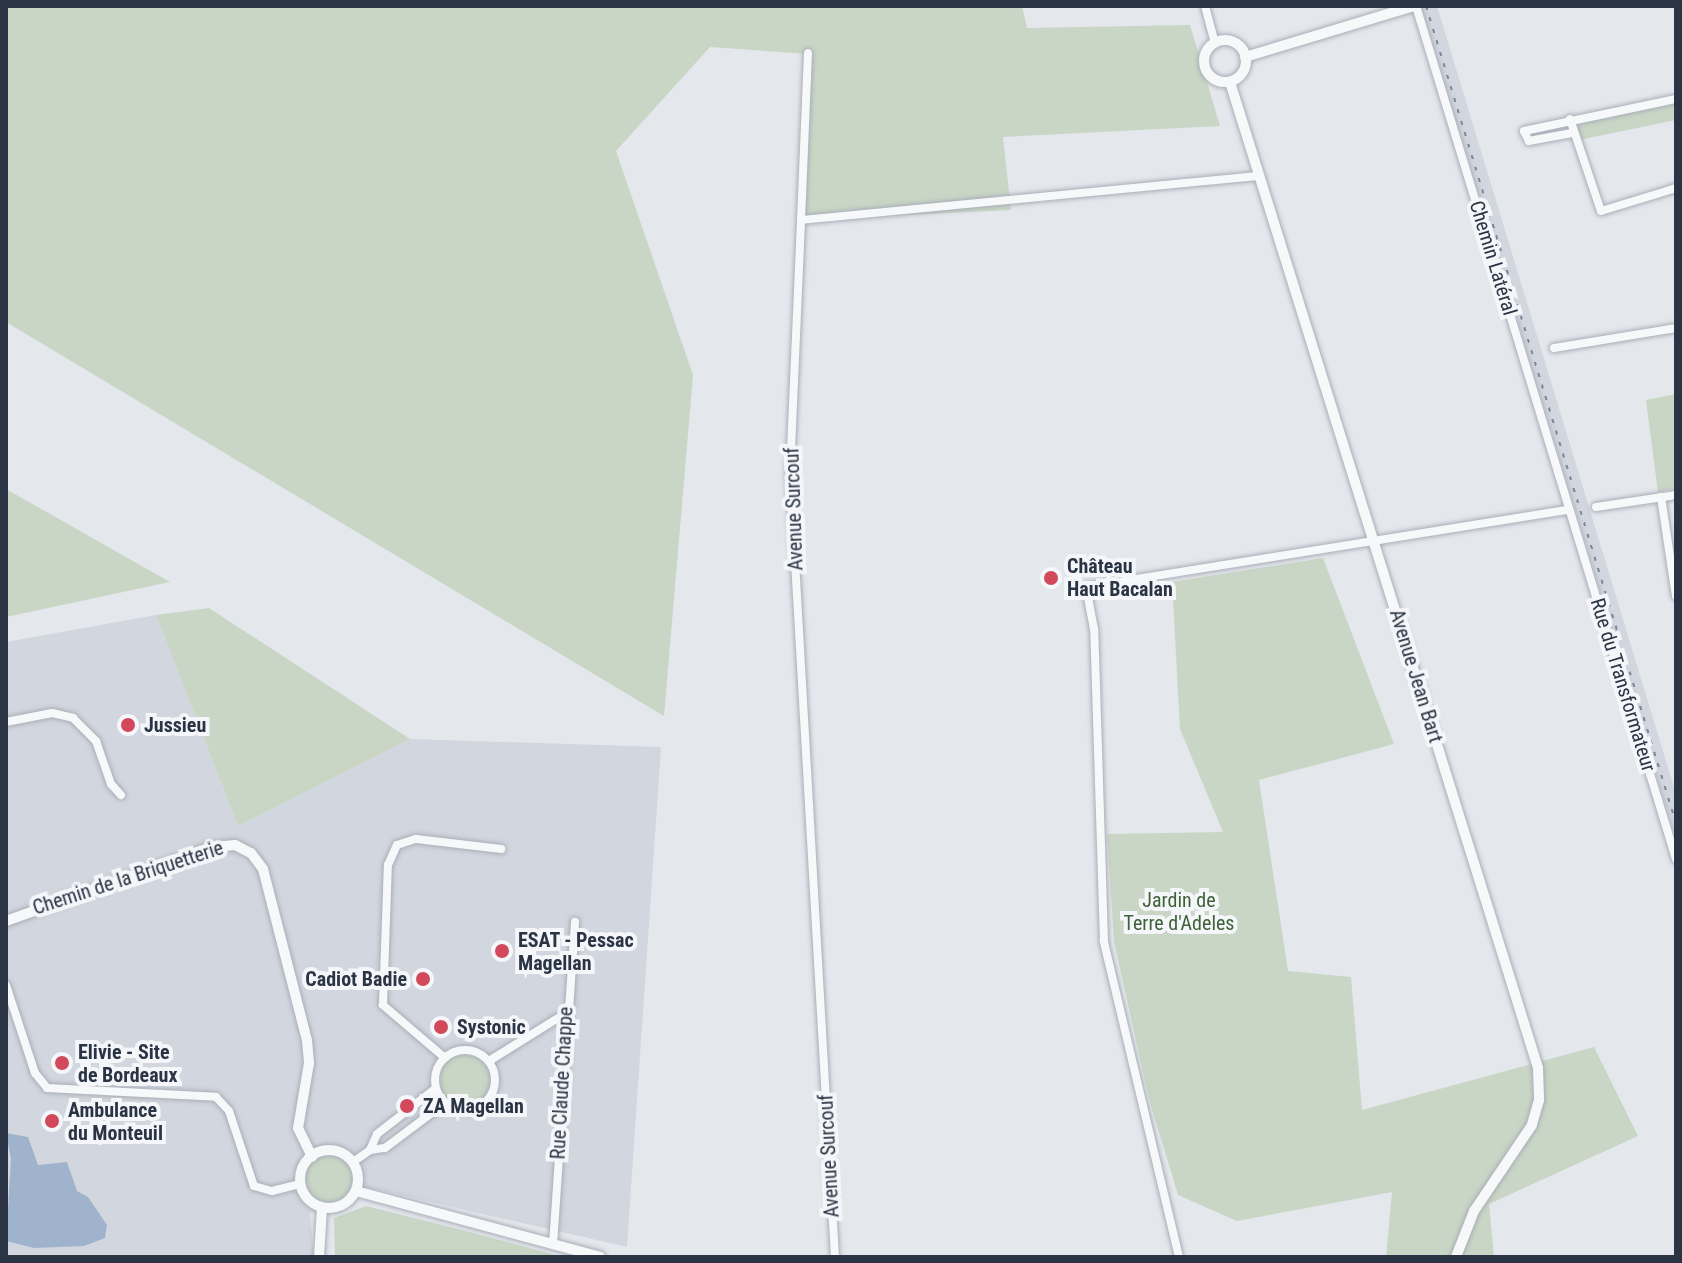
<!DOCTYPE html>
<html>
<head>
<meta charset="utf-8">
<style>
  body { margin:0 }
  #map { position:relative; width:1682px; height:1263px; overflow:hidden; background:#e4e7ec; font-family:"Roboto Condensed",sans-serif }
  div>[style] { position:absolute }
  [style*='--x'] { left:calc(var(--x)*1px); top:calc(var(--y)*1px); width:calc(var(--w)*1px); rotate:calc(var(--a)*1deg) }
  .built>* { inset:0; background:#d2d6de }
  .green>* { inset:0; background:#c9d6c5 }
  .round { border-radius:50% }
  .water>* { inset:0; background:#9fb4cc }
  .roads { filter:drop-shadow(0 0 2px #a9aeb7) drop-shadow(0 0 2px #a9aeb7) }
  .minor>* { height:8px; margin:-4px; padding:0 4px; transform-origin:4px; border-radius:4px; background:#f7f8fa }
  .minor>.ring { margin:-4px; padding:0; box-sizing:content-box; background:none; border:8px solid #f7f8fa; border-radius:50% }
  .tertiary>* { height:10px; margin:-5px; padding:0 5px; transform-origin:5px; border-radius:5px; background:#f7f8fa }
  .tertiary>.ring { margin:-5px; padding:0; box-sizing:content-box; background:none; border:10px solid #f7f8fa; border-radius:50% }
  .rail>* { height:2px; margin-top:-1px; transform-origin:0; background:repeating-linear-gradient(90deg,#7d8696 0 4px,transparent 0 12px) }
  .dots>* { width:22px; height:22px; translate:-50% -50%; box-sizing:border-box; border:4px solid #f4f6f9; border-radius:50% }
  span { translate:-50% -50%; white-space:nowrap; text-align:center; line-height:1.15; -webkit-text-stroke:8px #f4f6f9; paint-order:stroke }
  .street-label { font-size:20px; color:#2b3445 }
  .poi-label { font-size:20px; color:#2b3445; font-weight:700 }
  .left { translate:0 -50%; text-align:left }
  .right { translate:-100% -50%; text-align:right }
  .park-label { font-size:20px; color:#3f6138 }
  .frame { position:absolute; inset:0; border:8px solid #2b3445; pointer-events:none }
</style>
</head>
<body>
<div id="map">
  <div class="built">
    <div style="clip-path:polygon(1421px 6px,1437px 6px,1676px 794px,1676px 839px)"></div>
    <div style="clip-path:polygon(156px 615px,238px 826px,410px 739px,661px 747px,627px 1247px,370px 1188px,310px 1213px,314px 1257px,6px 1257px,6px 642px)"></div>
  </div>
  <div class="green">
    <div style="clip-path:polygon(6px 6px,1022px 6px,1027px 28px,1190px 25px,1220px 126px,1003px 137px,1011px 210px,801px 220px,808px 54px,710px 47px,616px 151px,693px 375px,664px 716px,6px 322px)"></div>
    <div style="clip-path:polygon(1676px 103px,1676px 120px,1579px 140px,1577px 129px,1582px 121px)"></div>
    <div style="clip-path:polygon(1676px 394px,1676px 489px,1658px 492px,1646px 400px)"></div>
    <div style="clip-path:polygon(6px 489px,170px 582px,6px 617px)"></div>
    <div style="clip-path:polygon(1323px 558px,1394px 744px,1259px 780px,1288px 971px,1351px 977px,1362px 1110px,1594px 1047px,1638px 1136px,1489px 1204px,1494px 1257px,1386px 1257px,1392px 1192px,1237px 1221px,1178px 1195px,1149px 1099px,1114px 941px,1107px 834px,1223px 832px,1180px 729px,1172px 582px)"></div>
    <div style="clip-path:polygon(209px 608px,410px 739px,238px 826px,156px 615px)"></div>
    <div class="round" style="left:440px;top:1055px;width:50px;height:50px"></div>
    <div class="round" style="left:306px;top:1156px;width:46px;height:46px"></div>
    <div style="clip-path:polygon(366px 1206px,458px 1229px,563px 1257px,335px 1257px,334px 1218px)"></div>
  </div>
  <div class="water">
    <div style="clip-path:polygon(6px 1133px,28px 1137px,38px 1165px,67px 1162px,77px 1191px,88px 1197px,107px 1225px,105px 1238px,84px 1246px,34px 1248px,6px 1241px,11px 1159px)"></div>
  </div>
  <div class="roads">
    <div class="minor">
      <div style="--x:1205;--y:6;--w:38;--a:75"></div>
      <div style="--x:1416;--y:6;--w:892;--a:73.05"></div>
      <div style="--x:1570;--y:119;--w:97;--a:71.4"></div>
      <div style="--x:1601;--y:211;--w:78;--a:-17"></div>
      <div style="--x:1572;--y:133;--w:44;--a:169.5"></div>
      <div style="--x:1529;--y:141;--w:11;--a:-117"></div>
      <div style="--x:1524;--y:131;--w:155;--a:-11.9"></div>
      <div style="--x:801;--y:220;--w:167;--a:-87.6"></div>
      <div style="--x:1554;--y:348;--w:124;--a:-9.3"></div>
      <div style="--x:1661;--y:497;--w:100;--a:81.4"></div>
      <div style="--x:1596;--y:507;--w:81;--a:-8.5"></div>
      <div style="--x:6;--y:722;--w:47;--a:-11.1"></div>
      <div style="--x:52;--y:713;--w:22;--a:13"></div>
      <div style="--x:73;--y:718;--w:33;--a:45"></div>
      <div style="--x:96;--y:741;--w:46;--a:70.8"></div>
      <div style="--x:111;--y:784;--w:15;--a:48"></div>
      <div style="--x:6;--y:985;--w:93;--a:71.8"></div>
      <div style="--x:35;--y:1073;--w:19;--a:51"></div>
      <div style="--x:47;--y:1088;--w:169;--a:3"></div>
      <div style="--x:216;--y:1097;--w:19;--a:47"></div>
      <div style="--x:229;--y:1111;--w:79;--a:71.6"></div>
      <div style="--x:254;--y:1186;--w:19;--a:16"></div>
      <div style="--x:272;--y:1191;--w:30;--a:-14"></div>
      <div class="ring" style="left:435px;top:1050px;width:52px;height:52px"></div>
      <div style="--x:445;--y:1058;--w:82;--a:-139.5"></div>
      <div style="--x:383;--y:1005;--w:140;--a:-88"></div>
      <div style="--x:388;--y:865;--w:22;--a:-66"></div>
      <div style="--x:397;--y:845;--w:20;--a:-18"></div>
      <div style="--x:416;--y:839;--w:86;--a:6.7"></div>
      <div style="--x:489;--y:1061;--w:91;--a:-31.9"></div>
      <div style="--x:370;--y:1150;--w:15;--a:-8"></div>
      <div style="--x:385;--y:1148;--w:75;--a:-36.9"></div>
      <div style="--x:353;--y:1162;--w:21;--a:-35"></div>
      <div style="--x:370;--y:1150;--w:17;--a:-66"></div>
      <div style="--x:377;--y:1134;--w:73;--a:-37.8"></div>
      <div style="--x:553;--y:1245;--w:324;--a:-86.1"></div>
      <div style="--x:835;--y:1257;--w:785;--a:-93.29"></div>
      <div style="--x:790;--y:473;--w:253;--a:-87.5"></div>
      <div style="--x:801;--y:220;--w:460;--a:-5.5"></div>
      <div style="--x:1179;--y:1257;--w:325;--a:-103.4"></div>
      <div style="--x:1104;--y:941;--w:312;--a:-91.8"></div>
      <div style="--x:1094;--y:629;--w:43;--a:-100.8"></div>
      <div style="--x:1086;--y:587;--w:489;--a:-9.1"></div>
    </div>
    <div class="tertiary">
      <div class="ring" style="left:1204px;top:40px;width:32px;height:32px"></div>
      <div style="--x:1245;--y:57;--w:177;--a:-16.8"></div>
      <div style="--x:1230;--y:82;--w:1033;--a:72.65"></div>
      <div style="--x:1538;--y:1068;--w:32;--a:88"></div>
      <div style="--x:1539;--y:1100;--w:26;--a:106"></div>
      <div style="--x:1532;--y:1125;--w:104;--a:124"></div>
      <div style="--x:1474;--y:1211;--w:49;--a:111.4"></div>
      <div style="--x:6;--y:921;--w:220;--a:-19.7"></div>
      <div style="--x:213;--y:847;--w:22;--a:-5"></div>
      <div style="--x:235;--y:845;--w:18;--a:27"></div>
      <div style="--x:251;--y:853;--w:20;--a:53"></div>
      <div style="--x:263;--y:869;--w:177;--a:75.6"></div>
      <div style="--x:307;--y:1040;--w:23;--a:85"></div>
      <div style="--x:309;--y:1063;--w:66;--a:99.6"></div>
      <div style="--x:298;--y:1128;--w:32;--a:64"></div>
      <div class="ring" style="left:300px;top:1150px;width:48px;height:48px"></div>
      <div style="--x:356;--y:1191;--w:253;--a:15.1"></div>
      <div style="--x:319;--y:1257;--w:49;--a:-86.5"></div>
    </div>
  </div>
  <div class="rail">
    <div style="--x:1426;--y:6;--w:854;--a:72.99"></div>
  </div>
  <div class="dots">
    <div style="left:1051px;top:578px;background:#d1495b"></div>
    <div style="left:128px;top:725px;background:#d1495b"></div>
    <div style="left:502px;top:951px;background:#d1495b"></div>
    <div style="left:423px;top:979px;background:#d1495b"></div>
    <div style="left:441px;top:1027px;background:#d1495b"></div>
    <div style="left:62px;top:1063px;background:#d1495b"></div>
    <div style="left:407px;top:1106px;background:#d1495b"></div>
    <div style="left:52px;top:1121px;background:#d1495b"></div>
  </div>
  <div class="street-label">
    <span style="left:1493px;top:258px;rotate:73deg">Chemin Latéral</span>
    <span style="left:794px;top:509px;rotate:-92deg">Avenue Surcouf</span>
    <span style="left:1416px;top:676px;rotate:73deg">Avenue Jean Bart</span>
    <span style="left:1623px;top:685px;rotate:73deg">Rue du Transformateur</span>
    <span style="left:128px;top:878px;rotate:-18deg">Chemin de la Briquetterie</span>
    <span style="left:562px;top:1083px;rotate:-87deg">Rue Claude Chappe</span>
    <span style="left:829px;top:1156px;rotate:-93deg">Avenue Surcouf</span>
  </div>
  <div class="poi-label">
    <span class="left" style="left:1067px;top:578px">Château<br>Haut Bacalan</span>
    <span class="left" style="left:144px;top:725px">Jussieu</span>
    <span class="left" style="left:518px;top:952px">ESAT - Pessac<br>Magellan</span>
    <span class="right" style="left:407px;top:979px">Cadiot Badie</span>
    <span class="left" style="left:457px;top:1027px">Systonic</span>
    <span class="left" style="left:78px;top:1064px">Elivie - Site<br>de Bordeaux</span>
    <span class="left" style="left:423px;top:1106px">ZA Magellan</span>
    <span class="left" style="left:68px;top:1122px">Ambulance<br>du Monteuil</span>
  </div>
  <div class="park-label">
    <span style="left:1179px;top:912px">Jardin de<br>Terre d'Adeles</span>
  </div>
  <div class="frame"></div>
</div>
</body>
</html>
